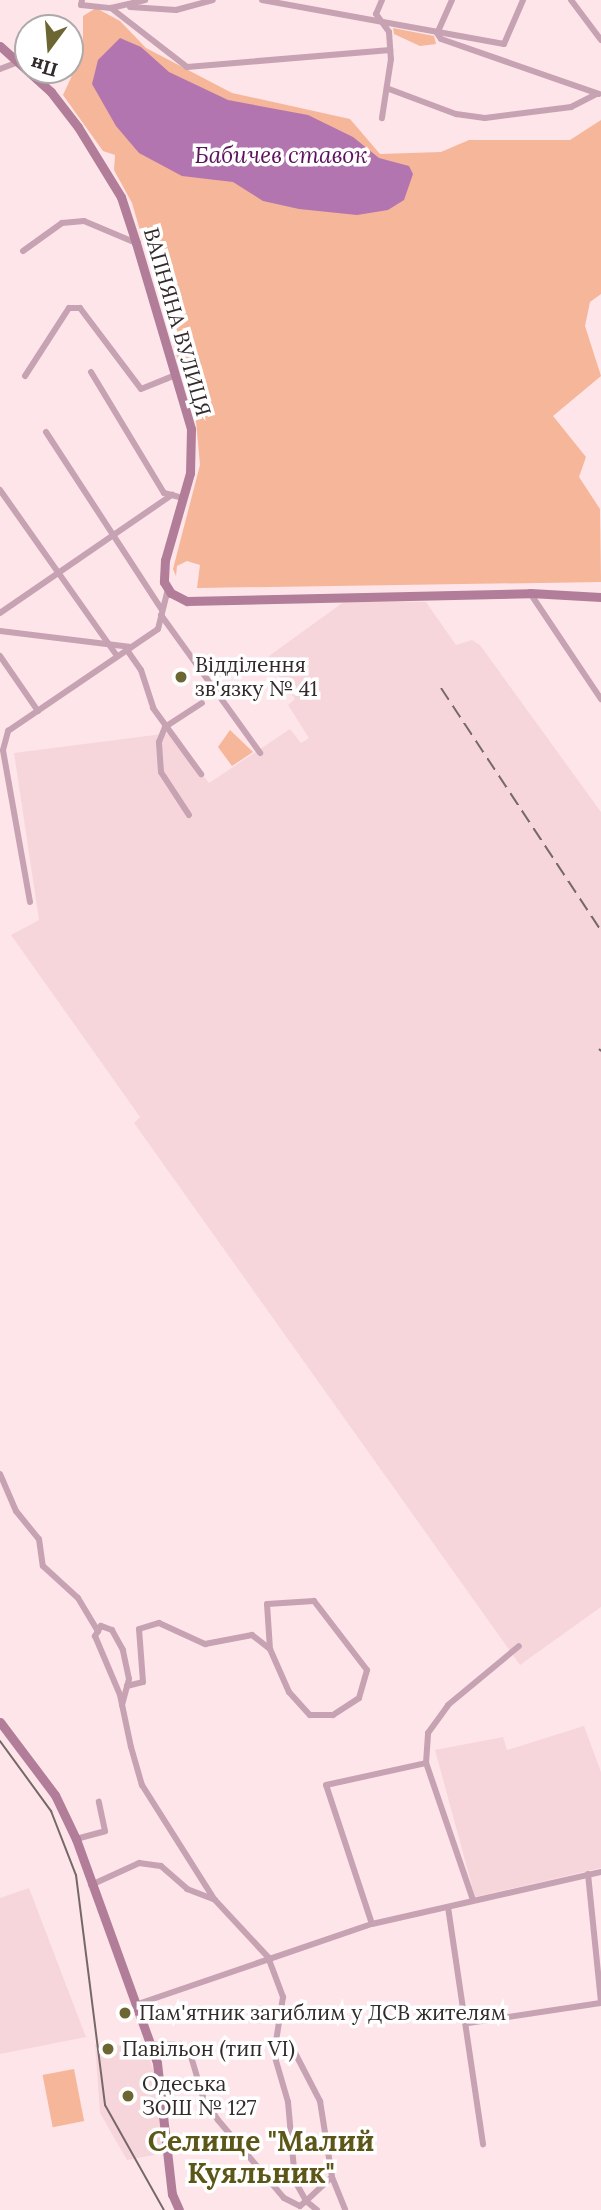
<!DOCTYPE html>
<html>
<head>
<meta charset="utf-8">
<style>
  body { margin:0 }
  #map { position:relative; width:601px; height:2210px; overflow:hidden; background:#fde5e9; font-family:Lora,serif }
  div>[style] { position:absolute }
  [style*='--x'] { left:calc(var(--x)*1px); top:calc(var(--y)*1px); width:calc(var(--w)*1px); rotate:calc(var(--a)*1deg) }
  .built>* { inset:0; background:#f7d6db }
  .green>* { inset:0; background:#f5b69a; transform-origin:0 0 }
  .water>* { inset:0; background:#b275af }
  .street>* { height:6px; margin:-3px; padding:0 3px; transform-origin:3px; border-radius:3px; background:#c6a2b3 }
  .secondary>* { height:9px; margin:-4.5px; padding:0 4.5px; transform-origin:4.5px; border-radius:4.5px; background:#b27d98 }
  .tram>* { height:2px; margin:-1px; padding:0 1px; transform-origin:1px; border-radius:1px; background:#76686a }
  .rail>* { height:2px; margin-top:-1px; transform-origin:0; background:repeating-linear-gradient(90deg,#76686a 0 14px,transparent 0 21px) }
  .dots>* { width:19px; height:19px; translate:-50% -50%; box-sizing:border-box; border:4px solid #fff; border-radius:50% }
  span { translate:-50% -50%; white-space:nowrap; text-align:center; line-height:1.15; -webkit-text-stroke:7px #fff; paint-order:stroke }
  .street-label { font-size:21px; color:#332a2b }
  .poi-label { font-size:21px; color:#332a2b }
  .left { translate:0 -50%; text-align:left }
  .water-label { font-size:23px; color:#5e125d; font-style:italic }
  .district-label { font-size:28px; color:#5c5619; font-weight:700 }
  .north { position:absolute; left:14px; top:14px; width:70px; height:70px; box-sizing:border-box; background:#fff; border:2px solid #adaaaa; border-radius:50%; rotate:196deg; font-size:19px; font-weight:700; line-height:28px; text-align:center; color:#332a2b }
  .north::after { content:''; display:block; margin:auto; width:24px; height:32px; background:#6c6633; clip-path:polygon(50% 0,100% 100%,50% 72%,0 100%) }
</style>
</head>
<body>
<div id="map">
  <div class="built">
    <div style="clip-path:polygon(345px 601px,426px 602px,456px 645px,472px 640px,480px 645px,601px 812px,601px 1607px,520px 1665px,134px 1123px,140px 1117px,11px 935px,39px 920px,14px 753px,170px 733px,209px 783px,290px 729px,301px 743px,309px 738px,288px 705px,295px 699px,269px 663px,269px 656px)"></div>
    <div style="clip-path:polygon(584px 1726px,601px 1772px,601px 1868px,475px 1897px,435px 1750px,503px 1737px,507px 1750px)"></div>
    <div style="clip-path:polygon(29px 1888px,86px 2037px,0 2054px,0 1898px)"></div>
    <div style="clip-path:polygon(95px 2044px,146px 2047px,156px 2079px,164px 2153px,127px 2160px,100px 2113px)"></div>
  </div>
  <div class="green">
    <div style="clip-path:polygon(96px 8px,120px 21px,146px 48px,232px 93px,350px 119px,380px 154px,441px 152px,469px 140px,570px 140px,601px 120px,601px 294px,590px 302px,585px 326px,601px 376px,553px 416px,586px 457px,579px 477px,600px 509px,601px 582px,197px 588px,200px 565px,187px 561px,177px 566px,176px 576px,173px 569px,200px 465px,196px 421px,132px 203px,114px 170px,115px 155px,103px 151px,63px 95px,83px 52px,83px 16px)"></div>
    <div style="clip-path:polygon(393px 28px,434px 36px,436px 44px,420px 46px,394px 34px)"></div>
    <div style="clip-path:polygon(230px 730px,253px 752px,232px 766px,218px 747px)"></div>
    <div style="left:74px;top:2069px;width:53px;height:32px;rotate:79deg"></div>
  </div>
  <div class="water">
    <div style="clip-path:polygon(120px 38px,141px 47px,169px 72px,228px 100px,308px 115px,353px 137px,379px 158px,409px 166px,413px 174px,404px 200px,388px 210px,357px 215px,299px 209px,263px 201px,233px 182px,182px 176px,139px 153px,116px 126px,92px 84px,98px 60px)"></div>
  </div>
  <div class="street">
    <div style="--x:82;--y:0;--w:5;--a:101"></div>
    <div style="--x:81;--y:5;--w:30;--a:6"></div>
    <div style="--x:111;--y:8;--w:35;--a:-13"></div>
    <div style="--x:262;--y:0;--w:246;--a:10.3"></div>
    <div style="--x:504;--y:44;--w:48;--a:-66.6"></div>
    <div style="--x:382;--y:0;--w:15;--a:113"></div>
    <div style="--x:376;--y:14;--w:22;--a:54"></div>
    <div style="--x:389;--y:32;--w:27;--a:86"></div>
    <div style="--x:391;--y:59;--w:60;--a:98.7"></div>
    <div style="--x:452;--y:0;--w:36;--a:114"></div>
    <div style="--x:437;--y:33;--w:7;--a:56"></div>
    <div style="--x:441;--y:39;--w:167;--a:19.2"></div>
    <div style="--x:571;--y:0;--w:50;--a:53.1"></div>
    <div style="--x:130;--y:7;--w:46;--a:3.7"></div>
    <div style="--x:176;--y:10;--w:38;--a:-15"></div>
    <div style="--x:111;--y:8;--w:96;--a:37.8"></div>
    <div style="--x:187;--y:67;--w:204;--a:-4.8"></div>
    <div style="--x:0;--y:69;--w:19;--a:-21"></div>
    <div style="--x:389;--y:89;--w:72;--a:20.5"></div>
    <div style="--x:456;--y:114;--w:29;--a:8"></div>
    <div style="--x:485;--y:118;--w:87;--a:-7.3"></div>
    <div style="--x:571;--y:107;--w:29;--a:-27"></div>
    <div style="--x:23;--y:251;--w:48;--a:-35.7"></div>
    <div style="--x:62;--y:223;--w:22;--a:-5"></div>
    <div style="--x:84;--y:221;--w:56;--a:22.9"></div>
    <div style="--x:91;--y:372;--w:141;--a:58.9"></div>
    <div style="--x:164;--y:493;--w:20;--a:15"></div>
    <div style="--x:25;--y:376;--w:81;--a:-57.1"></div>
    <div style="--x:69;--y:308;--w:11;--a:0"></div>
    <div style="--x:80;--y:308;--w:101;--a:53"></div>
    <div style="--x:141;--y:389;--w:35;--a:-22"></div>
    <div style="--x:46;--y:432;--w:212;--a:56.9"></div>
    <div style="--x:0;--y:490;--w:203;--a:54.8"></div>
    <div style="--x:530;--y:593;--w:128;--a:56.2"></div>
    <div style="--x:0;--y:613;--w:209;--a:-34.5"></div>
    <div style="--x:161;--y:615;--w:170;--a:54.3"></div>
    <div style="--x:0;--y:631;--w:132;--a:7"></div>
    <div style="--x:127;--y:650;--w:24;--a:55"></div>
    <div style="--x:141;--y:670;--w:40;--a:72"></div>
    <div style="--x:153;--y:708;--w:82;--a:54"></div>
    <div style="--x:0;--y:656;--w:67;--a:55.4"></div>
    <div style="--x:189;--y:815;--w:51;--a:-123.1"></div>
    <div style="--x:161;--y:772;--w:30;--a:-94"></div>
    <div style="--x:159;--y:742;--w:16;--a:-68"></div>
    <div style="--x:165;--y:727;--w:44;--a:-33"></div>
    <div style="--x:30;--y:902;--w:154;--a:-100.1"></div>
    <div style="--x:3;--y:750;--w:20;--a:-75"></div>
    <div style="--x:8;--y:731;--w:181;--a:-34.2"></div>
    <div style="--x:158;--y:629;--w:41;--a:-76"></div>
    <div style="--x:0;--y:1474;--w:40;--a:66.6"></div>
    <div style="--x:16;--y:1511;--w:36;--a:51"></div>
    <div style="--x:39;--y:1539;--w:27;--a:82"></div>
    <div style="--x:43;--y:1566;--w:47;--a:42.4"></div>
    <div style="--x:78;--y:1598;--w:39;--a:59"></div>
    <div style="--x:127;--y:1686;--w:16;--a:-14"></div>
    <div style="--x:143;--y:1682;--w:53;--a:-94.3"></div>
    <div style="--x:139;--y:1629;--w:21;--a:-17"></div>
    <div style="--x:159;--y:1623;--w:51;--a:24.5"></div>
    <div style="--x:205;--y:1644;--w:48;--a:-10.8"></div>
    <div style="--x:252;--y:1635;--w:23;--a:38"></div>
    <div style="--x:270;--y:1649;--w:47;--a:66.2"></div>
    <div style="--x:289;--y:1692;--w:31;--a:48"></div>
    <div style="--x:310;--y:1715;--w:23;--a:0"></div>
    <div style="--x:333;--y:1715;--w:31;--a:-33"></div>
    <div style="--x:359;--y:1698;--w:29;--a:-74"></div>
    <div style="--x:367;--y:1670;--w:87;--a:-127.5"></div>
    <div style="--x:314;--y:1601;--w:47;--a:176.3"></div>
    <div style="--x:267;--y:1604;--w:45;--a:86.2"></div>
    <div style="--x:122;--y:1705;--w:27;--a:-75"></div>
    <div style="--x:129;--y:1679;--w:30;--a:-102"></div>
    <div style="--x:123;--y:1650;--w:23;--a:-119"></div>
    <div style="--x:112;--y:1630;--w:12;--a:-160"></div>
    <div style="--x:101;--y:1626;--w:12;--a:121"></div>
    <div style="--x:95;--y:1636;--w:64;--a:67"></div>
    <div style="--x:120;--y:1695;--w:53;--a:78.1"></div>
    <div style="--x:131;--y:1747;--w:40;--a:74"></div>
    <div style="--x:142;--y:1785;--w:135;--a:57.7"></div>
    <div style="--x:76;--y:1839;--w:30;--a:-15"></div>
    <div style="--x:105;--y:1831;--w:30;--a:-102"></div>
    <div style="--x:588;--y:1874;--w:129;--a:84.2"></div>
    <div style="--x:91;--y:1885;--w:53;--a:-24.6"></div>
    <div style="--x:139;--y:1863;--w:22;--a:8"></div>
    <div style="--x:161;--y:1866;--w:35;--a:41"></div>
    <div style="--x:187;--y:1889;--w:30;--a:21"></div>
    <div style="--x:215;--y:1900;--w:78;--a:47.1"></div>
    <div style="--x:268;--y:1957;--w:43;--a:69.4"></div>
    <div style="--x:283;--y:1997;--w:58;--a:99"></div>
    <div style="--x:274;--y:2054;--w:50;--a:73.7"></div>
    <div style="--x:288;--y:2102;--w:79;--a:84.9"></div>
    <div style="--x:295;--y:2181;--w:23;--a:61"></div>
    <div style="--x:306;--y:2201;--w:35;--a:-43"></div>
    <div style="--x:473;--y:1900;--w:145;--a:-108.9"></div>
    <div style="--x:426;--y:1763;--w:30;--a:-86"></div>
    <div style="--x:428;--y:1733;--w:34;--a:-54"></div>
    <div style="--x:448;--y:1705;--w:92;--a:-39.7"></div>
    <div style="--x:448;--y:1907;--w:240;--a:81.6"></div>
    <div style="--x:372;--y:1924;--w:146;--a:-108.3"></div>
    <div style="--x:326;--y:1785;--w:102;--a:-12.4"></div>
    <div style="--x:135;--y:2005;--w:250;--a:-18.9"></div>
    <div style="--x:372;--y:1924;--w:235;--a:-12.8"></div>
    <div style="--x:468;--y:2023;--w:134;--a:-8.6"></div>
    <div style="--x:277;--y:2042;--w:17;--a:24"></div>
    <div style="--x:293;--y:2049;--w:59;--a:62.6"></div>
    <div style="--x:320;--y:2101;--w:77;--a:81"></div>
    <div style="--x:332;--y:2177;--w:35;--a:68"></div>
    <div style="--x:149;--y:2044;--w:31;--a:0"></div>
    <div style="--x:180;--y:2044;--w:13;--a:42"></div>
    <div style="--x:190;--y:2053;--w:46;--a:73.5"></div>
    <div style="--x:203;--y:2097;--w:27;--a:57"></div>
    <div style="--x:218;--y:2120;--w:102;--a:49.8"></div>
    <div style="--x:284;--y:2198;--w:18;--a:27"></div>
    <div style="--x:300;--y:2206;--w:8;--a:-40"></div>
    <div style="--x:306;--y:2201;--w:14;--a:39"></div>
  </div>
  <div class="secondary">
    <div style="--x:0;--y:46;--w:69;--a:42"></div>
    <div style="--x:51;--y:92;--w:44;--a:52.4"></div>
    <div style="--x:78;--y:127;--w:82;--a:58.4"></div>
    <div style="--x:121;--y:197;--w:48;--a:71.9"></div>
    <div style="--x:136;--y:243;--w:194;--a:73.5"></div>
    <div style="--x:191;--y:429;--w:44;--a:91.3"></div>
    <div style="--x:190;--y:473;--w:91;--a:106"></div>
    <div style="--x:165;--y:560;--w:22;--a:93"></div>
    <div style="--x:164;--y:582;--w:13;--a:58"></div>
    <div style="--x:171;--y:593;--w:18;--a:27"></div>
    <div style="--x:187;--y:601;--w:343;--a:-1.3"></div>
    <div style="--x:530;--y:593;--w:71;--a:3.2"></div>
    <div style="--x:0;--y:1722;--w:91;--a:53"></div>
    <div style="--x:55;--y:1795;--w:49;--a:64.5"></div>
    <div style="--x:76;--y:1839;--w:238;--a:70.1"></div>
    <div style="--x:157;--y:2063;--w:132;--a:83.5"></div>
    <div style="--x:172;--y:2194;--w:17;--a:66"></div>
  </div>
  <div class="tram">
    <div style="--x:0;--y:1741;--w:87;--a:53.9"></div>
    <div style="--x:51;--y:1811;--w:69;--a:68.7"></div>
    <div style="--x:76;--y:1875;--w:232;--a:82.8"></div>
    <div style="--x:105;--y:2105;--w:120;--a:60.7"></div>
  </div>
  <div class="rail">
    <div style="--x:441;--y:688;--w:291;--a:56.6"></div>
    <div style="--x:599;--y:1049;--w:3;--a:45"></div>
  </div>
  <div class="dots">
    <div style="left:181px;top:677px;background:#6c6633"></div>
    <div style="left:125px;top:2013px;background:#6c6633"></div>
    <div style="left:108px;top:2049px;background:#6c6633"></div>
    <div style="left:128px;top:2096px;background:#6c6633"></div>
  </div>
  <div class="street-label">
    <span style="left:177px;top:322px;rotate:74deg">ВАПНЯНА ВУЛИЦЯ</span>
  </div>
  <div class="poi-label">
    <span class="left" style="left:195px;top:677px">Відділення<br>зв'язку № 41</span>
    <span class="left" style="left:139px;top:2013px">Пам'ятник загиблим у ДСВ жителям</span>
    <span class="left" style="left:122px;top:2049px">Павільон (тип VI)</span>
    <span class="left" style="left:142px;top:2096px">Одеська<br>ЗОШ № 127</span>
  </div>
  <div class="water-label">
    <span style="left:281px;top:155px">Бабичев ставок</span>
  </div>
  <div class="district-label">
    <span style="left:261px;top:2157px">Селище "Малий<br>Куяльник"</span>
  </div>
  <div class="north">Пн</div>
</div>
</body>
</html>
